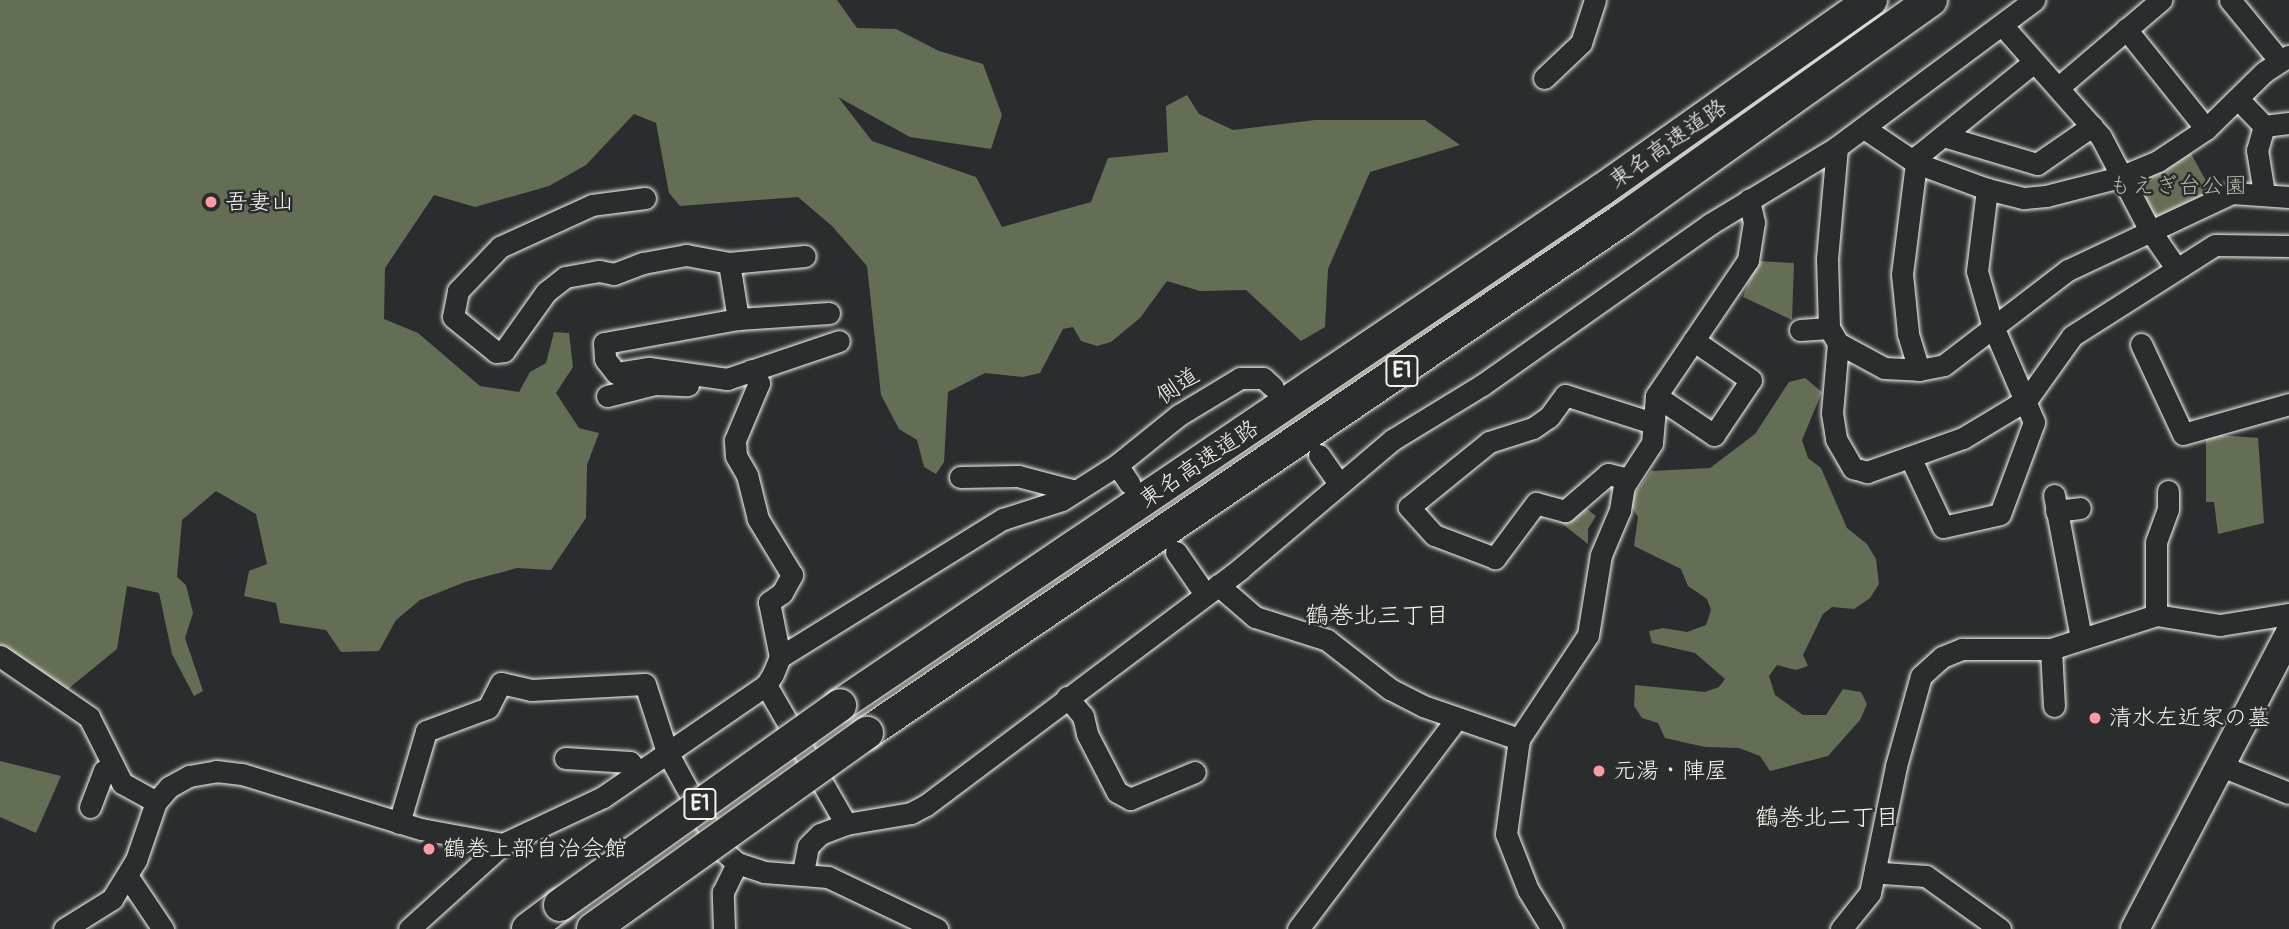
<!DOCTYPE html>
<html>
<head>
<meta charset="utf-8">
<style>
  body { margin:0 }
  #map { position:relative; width:2289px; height:929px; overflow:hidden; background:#2a2d2e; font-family:Pangolin,"Klee One",sans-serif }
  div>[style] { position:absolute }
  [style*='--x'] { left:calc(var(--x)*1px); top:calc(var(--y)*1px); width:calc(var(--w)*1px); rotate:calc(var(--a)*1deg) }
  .green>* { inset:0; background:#636e55 }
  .roads { filter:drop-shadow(0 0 2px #f4f1e8) drop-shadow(0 0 2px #f4f1e8) }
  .minor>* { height:21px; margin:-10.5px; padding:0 10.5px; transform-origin:10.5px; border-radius:10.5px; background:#2a2d2e }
  .major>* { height:28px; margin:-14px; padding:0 14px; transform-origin:14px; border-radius:14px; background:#2a2d2e }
  .highway>* { height:32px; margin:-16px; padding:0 16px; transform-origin:16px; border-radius:16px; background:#2a2d2e }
  .bridges { filter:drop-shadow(0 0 2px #f4f1e8) drop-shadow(0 0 2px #f4f1e8) }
  .highway-bridge>* { height:32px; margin:-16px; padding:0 16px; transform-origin:16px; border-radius:16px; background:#2a2d2e }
  .dots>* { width:19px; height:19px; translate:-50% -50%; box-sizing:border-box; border:4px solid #2a2d2e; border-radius:50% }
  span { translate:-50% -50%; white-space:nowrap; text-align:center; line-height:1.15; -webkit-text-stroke:5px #2a2d2e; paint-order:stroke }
  .shield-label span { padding:2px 5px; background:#2a2d2e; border:2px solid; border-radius:5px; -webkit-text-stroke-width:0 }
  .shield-label { font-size:21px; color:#f4f1e8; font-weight:700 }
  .street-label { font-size:23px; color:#f4f1e8 }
  .park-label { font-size:23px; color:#b3b6a6 }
  .poi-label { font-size:23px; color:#f4f1e8 }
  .left { translate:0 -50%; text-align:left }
  .neighbourhood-label { font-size:24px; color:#f4f1e8 }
</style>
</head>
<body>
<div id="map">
  <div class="green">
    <div style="clip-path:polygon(0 0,837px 0,857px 28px,896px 29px,939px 51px,983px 64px,1002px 115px,991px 149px,910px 137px,838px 97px,872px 141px,976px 177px,1002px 227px,1091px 202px,1108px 158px,1168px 152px,1166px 106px,1187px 95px,1199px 114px,1233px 130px,1315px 120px,1425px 120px,1460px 145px,1370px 172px,1328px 269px,1325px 327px,1301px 341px,1246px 290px,1200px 291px,1167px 281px,1140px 318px,1111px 342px,1097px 346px,1081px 341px,1073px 327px,1063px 329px,1040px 373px,1023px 377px,985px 373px,948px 392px,944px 462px,936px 474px,924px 467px,917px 440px,899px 429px,881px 395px,867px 266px,832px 226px,798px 197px,680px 206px,669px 193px,656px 123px,634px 114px,586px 165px,549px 186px,475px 207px,434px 195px,385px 268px,384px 319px,418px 333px,480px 386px,519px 392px,530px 372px,546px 363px,554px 332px,569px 333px,573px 367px,556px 393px,579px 428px,599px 433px,587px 465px,586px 518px,551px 570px,517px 568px,465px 582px,420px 600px,396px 620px,379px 651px,341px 652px,326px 630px,280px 623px,276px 603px,244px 596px,249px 571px,267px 564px,256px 514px,216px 491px,182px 520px,177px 577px,186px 585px,193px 613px,185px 638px,203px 691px,194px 696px,172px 654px,159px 593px,127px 586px,117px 649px,63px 693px,0 649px)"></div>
    <div style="clip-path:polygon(2189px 150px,2215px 197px,2161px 221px,2149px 219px,2132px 179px)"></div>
    <div style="clip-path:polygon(1756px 261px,1794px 263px,1792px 320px,1743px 297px)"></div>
    <div style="clip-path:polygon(1805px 378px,1822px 392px,1802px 440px,1808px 458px,1821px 468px,1847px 528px,1867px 544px,1876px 559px,1879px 584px,1870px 598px,1854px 609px,1832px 607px,1823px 614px,1803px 655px,1808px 666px,1796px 670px,1777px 665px,1769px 676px,1775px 695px,1803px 715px,1826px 715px,1843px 689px,1861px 692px,1867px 704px,1860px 720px,1828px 756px,1770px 771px,1760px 756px,1739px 748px,1705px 747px,1665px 738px,1658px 723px,1642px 718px,1634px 706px,1635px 685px,1705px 692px,1719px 687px,1725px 679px,1695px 653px,1652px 643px,1649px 631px,1663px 628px,1687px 632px,1706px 625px,1711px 610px,1707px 599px,1688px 586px,1681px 569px,1634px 546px,1638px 517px,1629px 502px,1651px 471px,1710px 468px,1755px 434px,1789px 382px)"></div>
    <div style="clip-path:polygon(2206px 434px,2258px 438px,2264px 523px,2218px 534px,2214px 502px,2206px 502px)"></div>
    <div style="clip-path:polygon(1582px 505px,1596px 516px,1588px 529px,1588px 544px,1560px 522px)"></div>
    <div style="clip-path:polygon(0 761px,61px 776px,36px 833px,0 817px)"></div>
  </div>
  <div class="roads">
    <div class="minor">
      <div style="--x:2230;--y:0;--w:79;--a:50.7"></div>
      <div style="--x:2002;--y:25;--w:149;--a:48.5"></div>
      <div style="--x:2101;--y:137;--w:104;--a:62.4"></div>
      <div style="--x:2149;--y:229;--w:47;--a:55.3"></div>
      <div style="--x:2126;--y:29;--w:128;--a:51.3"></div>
      <div style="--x:1544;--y:78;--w:51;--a:-43.4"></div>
      <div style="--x:1581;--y:43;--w:45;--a:-72"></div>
      <div style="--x:2060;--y:86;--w:133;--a:-40.4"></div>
      <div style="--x:2239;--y:100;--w:36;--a:46"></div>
      <div style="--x:2264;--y:126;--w:25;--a:106"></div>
      <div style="--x:2257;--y:150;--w:44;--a:80.8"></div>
      <div style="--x:2264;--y:126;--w:25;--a:-7"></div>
      <div style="--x:1864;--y:128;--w:63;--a:33.9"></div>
      <div style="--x:1916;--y:163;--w:76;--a:20.1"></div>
      <div style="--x:1987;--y:189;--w:38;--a:14"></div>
      <div style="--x:2024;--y:198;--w:22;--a:-5"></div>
      <div style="--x:2046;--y:196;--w:76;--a:-14.4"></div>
      <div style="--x:2120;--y:177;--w:41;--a:-22.8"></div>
      <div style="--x:2158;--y:161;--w:58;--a:-33.7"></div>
      <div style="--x:2206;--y:129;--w:81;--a:-44.5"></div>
      <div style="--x:2264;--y:72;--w:30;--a:-33"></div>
      <div style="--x:1943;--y:136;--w:98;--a:16.6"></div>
      <div style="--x:2037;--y:164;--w:67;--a:-34.6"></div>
      <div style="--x:1837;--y:147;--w:112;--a:95.1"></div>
      <div style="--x:1827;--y:259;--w:69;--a:88.3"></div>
      <div style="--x:1829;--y:328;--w:17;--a:59"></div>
      <div style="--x:1838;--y:343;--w:52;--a:28.5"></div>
      <div style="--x:1884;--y:368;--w:35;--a:3"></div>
      <div style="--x:1919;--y:370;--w:25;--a:-11"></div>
      <div style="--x:1944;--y:365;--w:156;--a:-37.5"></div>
      <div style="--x:2068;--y:270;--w:181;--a:-25.2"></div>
      <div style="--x:2232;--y:193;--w:57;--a:4"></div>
      <div style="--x:645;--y:198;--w:53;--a:172.5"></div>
      <div style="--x:592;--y:205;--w:101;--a:155.5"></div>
      <div style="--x:500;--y:247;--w:61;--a:133.7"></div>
      <div style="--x:458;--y:291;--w:26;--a:101"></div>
      <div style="--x:453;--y:317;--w:55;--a:39.1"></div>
      <div style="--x:496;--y:352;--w:8;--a:-7"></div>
      <div style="--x:504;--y:351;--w:72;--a:-54.6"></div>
      <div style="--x:546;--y:292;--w:24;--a:-38"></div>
      <div style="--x:565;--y:277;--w:35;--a:-10"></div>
      <div style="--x:599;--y:271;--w:15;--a:11"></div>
      <div style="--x:614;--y:274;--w:31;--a:-21"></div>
      <div style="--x:643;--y:263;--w:44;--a:-10.5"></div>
      <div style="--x:686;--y:255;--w:44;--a:10.5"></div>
      <div style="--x:729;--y:263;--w:57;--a:80.9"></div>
      <div style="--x:729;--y:263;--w:76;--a:-5.3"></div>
      <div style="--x:829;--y:313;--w:91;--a:176.2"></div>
      <div style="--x:738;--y:319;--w:136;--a:169.8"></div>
      <div style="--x:604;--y:343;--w:16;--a:86"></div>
      <div style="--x:605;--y:359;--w:18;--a:52"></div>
      <div style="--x:616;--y:373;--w:33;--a:-9"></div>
      <div style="--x:649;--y:368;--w:79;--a:8"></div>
      <div style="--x:727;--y:379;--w:118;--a:-18.7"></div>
      <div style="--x:1800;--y:330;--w:29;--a:-4"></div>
      <div style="--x:1838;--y:343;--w:70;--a:94.9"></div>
      <div style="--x:1832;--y:413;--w:26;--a:81"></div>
      <div style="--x:1836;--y:439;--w:34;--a:60"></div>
      <div style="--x:1853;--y:468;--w:15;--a:16"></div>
      <div style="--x:1867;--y:472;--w:102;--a:-19.5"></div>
      <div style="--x:1963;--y:438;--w:62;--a:-31.1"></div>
      <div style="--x:2016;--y:406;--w:14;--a:-34"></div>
      <div style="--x:2028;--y:398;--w:76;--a:-54.6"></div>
      <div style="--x:2072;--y:336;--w:169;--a:-32.5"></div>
      <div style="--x:2215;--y:245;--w:74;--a:0.8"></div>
      <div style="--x:2141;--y:344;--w:99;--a:65"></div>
      <div style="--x:2183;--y:434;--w:110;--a:-15.8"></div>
      <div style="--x:1919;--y:370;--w:39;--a:-107"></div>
      <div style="--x:1908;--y:333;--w:59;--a:-95.8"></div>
      <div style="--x:1902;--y:274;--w:112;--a:-82.8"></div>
      <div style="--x:1916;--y:163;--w:9;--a:-69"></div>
      <div style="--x:1919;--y:155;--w:148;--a:-39"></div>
      <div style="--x:607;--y:396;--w:49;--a:-14"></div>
      <div style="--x:655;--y:384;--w:33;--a:2"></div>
      <div style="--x:1656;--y:396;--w:70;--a:33.9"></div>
      <div style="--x:1714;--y:435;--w:66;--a:-56.1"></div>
      <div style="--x:1751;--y:380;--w:70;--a:-145.4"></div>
      <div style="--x:1319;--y:455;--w:35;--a:55"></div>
      <div style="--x:1910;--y:457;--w:77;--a:64.8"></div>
      <div style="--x:1943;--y:527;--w:58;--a:-12.8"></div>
      <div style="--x:2000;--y:514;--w:98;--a:-69.7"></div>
      <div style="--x:2034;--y:422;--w:107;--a:-113.2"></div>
      <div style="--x:1992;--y:324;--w:55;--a:-105.8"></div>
      <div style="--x:1977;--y:271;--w:83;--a:-83"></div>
      <div style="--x:1117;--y:465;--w:22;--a:56"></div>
      <div style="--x:960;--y:477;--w:58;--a:-1"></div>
      <div style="--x:1018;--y:476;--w:59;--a:14.7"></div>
      <div style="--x:1628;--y:479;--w:21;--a:-166"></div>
      <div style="--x:1608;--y:474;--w:57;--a:139.3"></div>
      <div style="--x:1565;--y:511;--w:30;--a:-165"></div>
      <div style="--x:1536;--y:503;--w:69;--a:126.7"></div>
      <div style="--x:1495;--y:558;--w:65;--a:-159.3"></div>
      <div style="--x:1434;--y:535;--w:38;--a:-132"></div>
      <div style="--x:1409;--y:507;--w:103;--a:-39.1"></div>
      <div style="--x:1489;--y:442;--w:46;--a:-17.7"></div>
      <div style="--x:1533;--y:428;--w:19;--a:-35"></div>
      <div style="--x:1549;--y:417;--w:27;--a:-54"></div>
      <div style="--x:1565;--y:395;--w:92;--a:17.7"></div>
      <div style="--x:2054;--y:495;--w:146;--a:79.3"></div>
      <div style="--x:2056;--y:511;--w:24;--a:-7"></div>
      <div style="--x:1176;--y:552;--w:51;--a:55.4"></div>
      <div style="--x:1218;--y:585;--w:49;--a:40.9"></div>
      <div style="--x:1255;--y:617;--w:76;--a:17.7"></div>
      <div style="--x:1327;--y:640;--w:80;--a:37.9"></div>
      <div style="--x:1390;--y:689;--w:37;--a:27"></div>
      <div style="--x:1423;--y:706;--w:102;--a:19"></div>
      <div style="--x:2156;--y:615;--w:73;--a:-90"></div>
      <div style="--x:2156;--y:542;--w:35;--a:-70"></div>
      <div style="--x:2168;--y:509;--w:18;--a:-90"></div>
      <div style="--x:2051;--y:649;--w:57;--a:87"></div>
      <div style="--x:0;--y:656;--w:108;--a:34.4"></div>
      <div style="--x:89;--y:717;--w:74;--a:63.4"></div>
      <div style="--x:122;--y:783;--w:39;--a:29"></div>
      <div style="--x:780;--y:657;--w:262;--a:-31.8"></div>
      <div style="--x:1003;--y:519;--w:62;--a:-17.9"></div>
      <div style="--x:1062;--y:500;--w:65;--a:-32.5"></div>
      <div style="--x:1117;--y:465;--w:80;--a:-38.9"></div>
      <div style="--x:1179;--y:415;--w:71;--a:-31.2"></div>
      <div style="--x:1240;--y:378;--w:23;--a:0"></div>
      <div style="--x:1263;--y:378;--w:13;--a:42"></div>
      <div style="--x:766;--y:685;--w:160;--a:60.1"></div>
      <div style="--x:1067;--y:697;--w:25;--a:50"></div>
      <div style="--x:1083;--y:716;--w:18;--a:77"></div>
      <div style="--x:1087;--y:734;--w:65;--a:62.7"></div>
      <div style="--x:1117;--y:792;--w:15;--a:28"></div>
      <div style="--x:1130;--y:799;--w:70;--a:-22.6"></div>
      <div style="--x:565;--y:758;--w:65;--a:3.5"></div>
      <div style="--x:630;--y:762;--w:13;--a:51"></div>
      <div style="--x:2221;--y:766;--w:73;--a:21.7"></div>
      <div style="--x:90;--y:807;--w:39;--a:-69"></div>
      <div style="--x:104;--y:771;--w:9;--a:-36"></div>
      <div style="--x:399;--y:823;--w:96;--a:-73.6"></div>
      <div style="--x:426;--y:731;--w:66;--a:-20.4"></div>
      <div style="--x:488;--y:708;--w:28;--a:-63"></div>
      <div style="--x:501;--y:683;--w:31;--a:13"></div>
      <div style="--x:531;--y:690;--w:114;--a:-3"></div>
      <div style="--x:645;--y:684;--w:71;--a:72.1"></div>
      <div style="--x:667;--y:752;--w:108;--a:61.3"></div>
      <div style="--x:719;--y:847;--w:24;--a:42"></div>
      <div style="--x:737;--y:863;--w:28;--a:18"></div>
      <div style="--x:764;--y:872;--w:64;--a:4.5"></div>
      <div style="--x:828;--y:877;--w:121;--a:25.5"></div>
      <div style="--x:1875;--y:868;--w:9;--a:32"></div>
      <div style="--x:1883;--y:873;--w:43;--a:4"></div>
      <div style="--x:1926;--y:876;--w:91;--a:35.6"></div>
      <div style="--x:803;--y:872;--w:26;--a:-79"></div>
      <div style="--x:808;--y:846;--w:17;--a:-45"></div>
      <div style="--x:820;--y:834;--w:28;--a:-21"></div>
      <div style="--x:846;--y:824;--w:66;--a:-9.6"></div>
      <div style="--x:911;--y:813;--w:17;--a:-28"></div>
      <div style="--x:926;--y:805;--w:393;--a:-36.9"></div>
      <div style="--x:1240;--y:569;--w:199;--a:-40.3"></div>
      <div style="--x:1392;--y:440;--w:105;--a:-31.4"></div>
      <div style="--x:1482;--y:385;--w:279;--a:-35.2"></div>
      <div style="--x:1710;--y:224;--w:149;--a:-31.2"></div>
      <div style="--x:1837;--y:147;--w:246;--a:-36.7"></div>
      <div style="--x:128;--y:877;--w:63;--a:56.1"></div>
      <div style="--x:64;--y:929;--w:57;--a:-32"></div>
      <div style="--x:112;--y:899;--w:46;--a:-58.4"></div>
      <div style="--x:136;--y:860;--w:61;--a:-71"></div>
      <div style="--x:156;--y:802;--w:20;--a:-49"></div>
      <div style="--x:169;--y:787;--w:23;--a:-29"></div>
      <div style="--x:189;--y:776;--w:27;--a:-10"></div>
      <div style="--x:216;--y:771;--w:26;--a:7"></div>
      <div style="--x:242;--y:774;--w:187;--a:17.1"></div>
      <div style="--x:421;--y:829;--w:83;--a:10.4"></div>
      <div style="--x:409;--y:929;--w:127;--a:-42.1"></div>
      <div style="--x:503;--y:844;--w:110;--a:-25.2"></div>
      <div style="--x:603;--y:797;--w:198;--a:-34.5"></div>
      <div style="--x:766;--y:685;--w:13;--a:-58"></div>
      <div style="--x:773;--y:674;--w:18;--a:-68"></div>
      <div style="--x:780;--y:657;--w:56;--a:-101.3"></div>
      <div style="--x:769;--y:602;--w:16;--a:-35"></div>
      <div style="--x:782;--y:593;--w:21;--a:-61"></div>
      <div style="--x:792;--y:575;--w:66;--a:-121.3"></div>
      <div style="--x:758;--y:519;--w:45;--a:-104"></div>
      <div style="--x:747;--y:475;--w:22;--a:-120"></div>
      <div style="--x:736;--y:456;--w:16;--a:-94"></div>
      <div style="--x:735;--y:440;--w:62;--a:-67.2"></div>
      <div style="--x:759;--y:383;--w:15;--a:-122"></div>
      <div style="--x:724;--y:929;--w:37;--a:-92"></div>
      <div style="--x:723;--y:892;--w:32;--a:-64"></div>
      <div style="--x:1298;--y:929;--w:263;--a:-53"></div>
      <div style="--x:1552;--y:929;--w:46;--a:-121.6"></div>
      <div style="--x:1528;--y:890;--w:60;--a:-111.4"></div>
      <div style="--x:1506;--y:834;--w:96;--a:-82.2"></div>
      <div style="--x:1519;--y:739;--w:125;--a:-56.4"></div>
      <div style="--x:1588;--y:635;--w:81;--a:-80.8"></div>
      <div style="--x:1601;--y:555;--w:49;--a:-67.1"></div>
      <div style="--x:1620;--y:510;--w:24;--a:-81"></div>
      <div style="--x:1624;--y:486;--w:51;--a:-56.9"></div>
      <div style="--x:1652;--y:443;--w:47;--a:-85.1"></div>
      <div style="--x:1656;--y:396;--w:164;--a:-55.9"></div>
      <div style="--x:1748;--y:260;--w:38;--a:-81"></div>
      <div style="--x:1754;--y:222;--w:23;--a:-103"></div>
      <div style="--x:1841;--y:929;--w:46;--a:-51.1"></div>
      <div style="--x:1870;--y:893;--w:130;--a:-78.4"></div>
      <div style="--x:1896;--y:766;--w:93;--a:-74.5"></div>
      <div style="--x:1921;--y:676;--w:28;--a:-42"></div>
      <div style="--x:1942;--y:657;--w:22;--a:-22"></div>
      <div style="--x:1962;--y:649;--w:89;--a:0"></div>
      <div style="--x:2051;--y:649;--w:110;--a:-17.9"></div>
      <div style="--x:2156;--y:615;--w:65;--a:8.9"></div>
      <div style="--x:2220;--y:625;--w:70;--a:-9.1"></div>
    </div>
    <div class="major">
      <div style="--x:2135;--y:929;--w:333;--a:-62.4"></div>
    </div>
    <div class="highway">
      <div style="--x:840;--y:705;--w:921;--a:-34.07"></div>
      <div style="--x:1603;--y:189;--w:328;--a:-35.2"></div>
      <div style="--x:867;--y:733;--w:914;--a:-34.21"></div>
      <div style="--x:1623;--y:219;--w:378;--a:-35.4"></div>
      <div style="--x:528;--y:929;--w:40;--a:-37"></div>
    </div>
  </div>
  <div class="bridges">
    <div class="highway-bridge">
      <div style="--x:560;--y:905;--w:344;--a:-35.5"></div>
      <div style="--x:593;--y:929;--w:337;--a:-35.6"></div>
    </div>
  </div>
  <div class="dots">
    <div style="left:211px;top:202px;background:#ff9aa2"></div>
    <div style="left:2095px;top:718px;background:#ff9aa2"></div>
    <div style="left:1599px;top:771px;background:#ff9aa2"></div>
    <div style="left:429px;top:849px;background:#ff9aa2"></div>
  </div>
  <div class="shield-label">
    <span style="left:1402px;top:371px">E1</span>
    <span style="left:700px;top:804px">E1</span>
  </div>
  <div class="street-label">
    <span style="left:1668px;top:144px;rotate:-35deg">東名高速道路</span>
    <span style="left:1178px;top:386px;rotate:-34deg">側道</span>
    <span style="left:1199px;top:464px;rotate:-34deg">東名高速道路</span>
  </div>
  <div class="park-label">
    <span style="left:2178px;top:186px">もえぎ台公園</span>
  </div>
  <div class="poi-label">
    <span class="left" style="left:225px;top:202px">吾妻山</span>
    <span class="left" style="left:2109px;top:718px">清水左近家の墓</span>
    <span class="left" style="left:1613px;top:771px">元湯・陣屋</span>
    <span class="left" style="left:443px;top:849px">鶴巻上部自治会館</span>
  </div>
  <div class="neighbourhood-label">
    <span style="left:1377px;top:616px">鶴巻北三丁目</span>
    <span style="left:1827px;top:818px">鶴巻北二丁目</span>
  </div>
</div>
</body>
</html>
